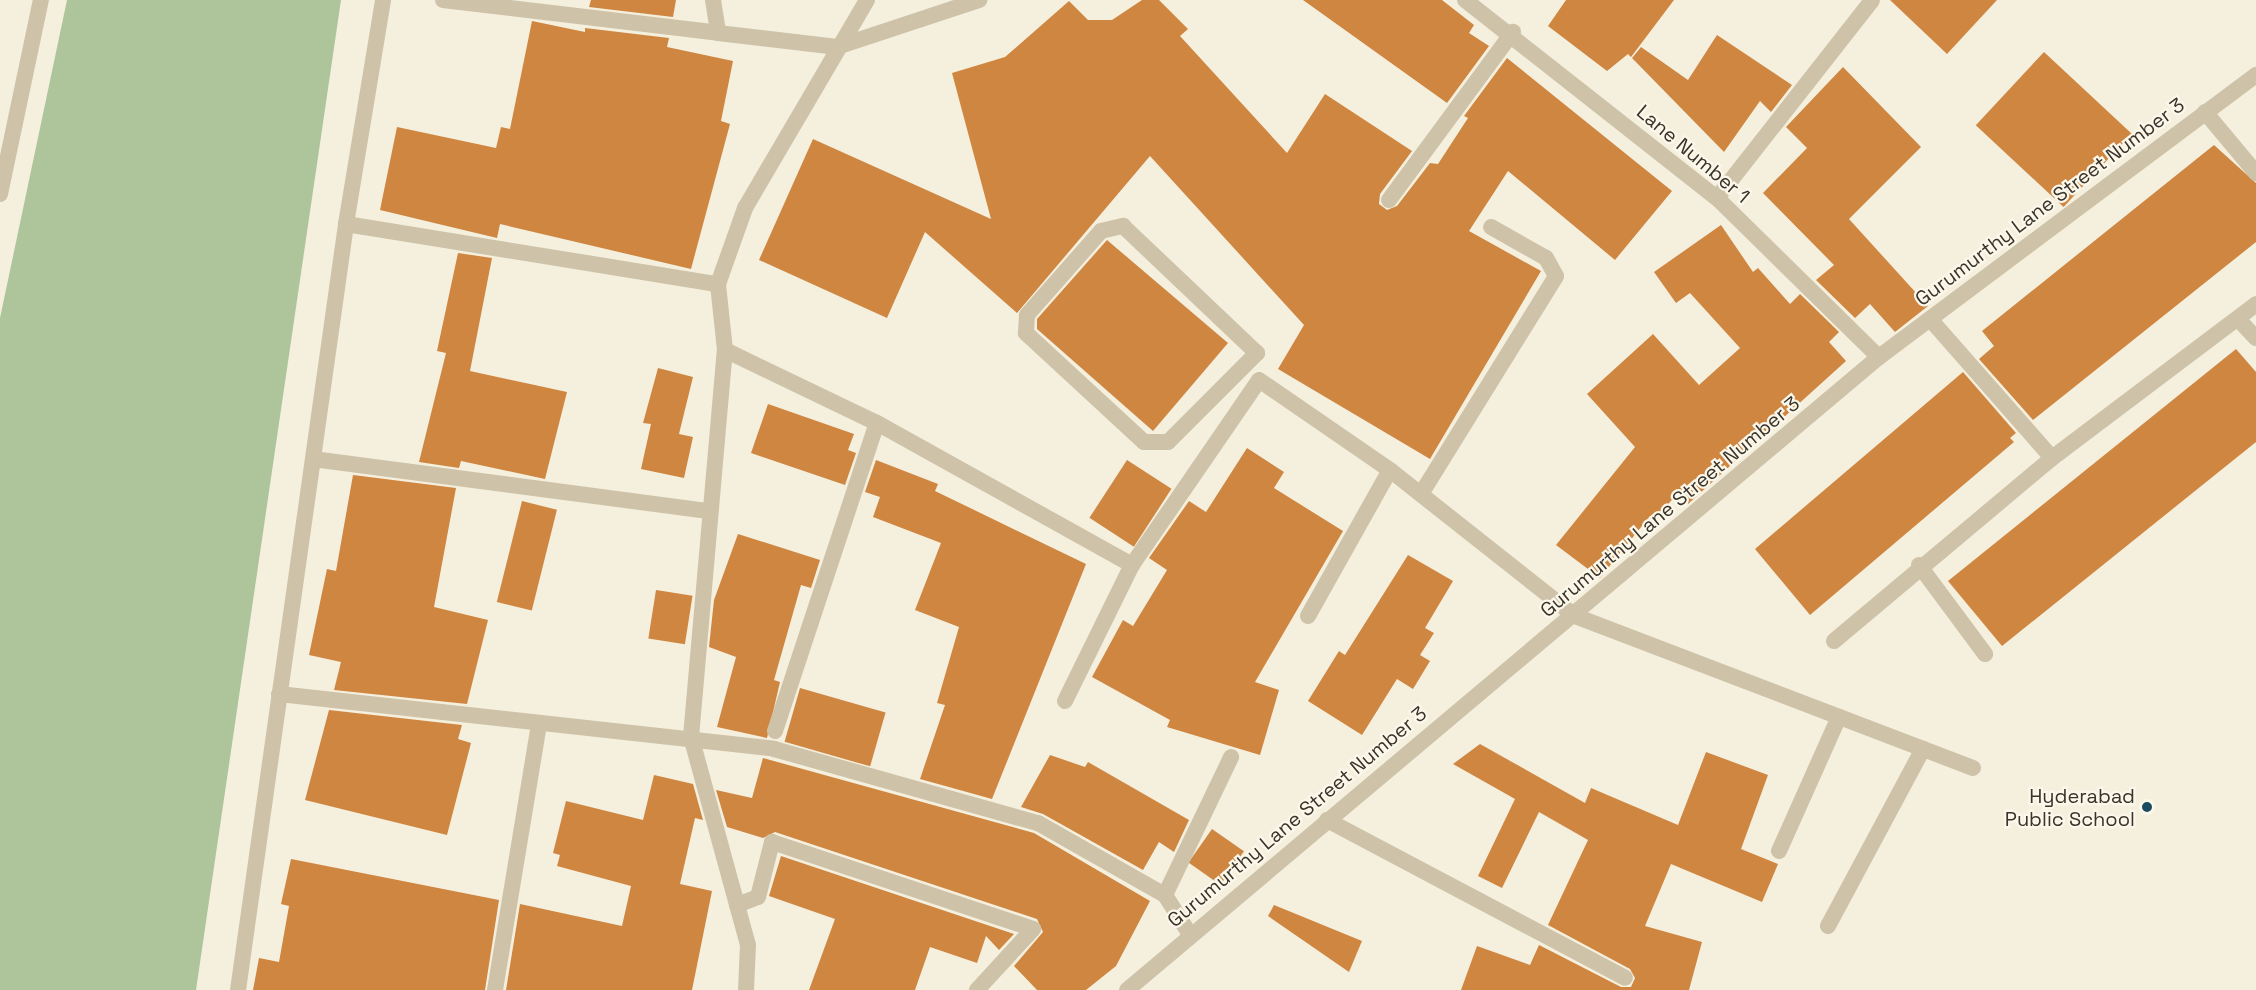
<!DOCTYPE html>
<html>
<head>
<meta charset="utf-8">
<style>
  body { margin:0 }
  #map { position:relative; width:2256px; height:990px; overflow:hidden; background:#f5efde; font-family:"Space Grotesk",sans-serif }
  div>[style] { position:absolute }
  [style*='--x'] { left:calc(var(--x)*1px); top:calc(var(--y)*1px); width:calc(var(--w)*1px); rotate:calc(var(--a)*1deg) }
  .green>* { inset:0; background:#aec59c }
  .building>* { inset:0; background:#cf8641; transform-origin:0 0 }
  .service>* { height:16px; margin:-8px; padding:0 8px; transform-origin:8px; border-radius:8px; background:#cec3a8 }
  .minor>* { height:16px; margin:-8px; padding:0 8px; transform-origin:8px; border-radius:8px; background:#cec3a8 }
  .dots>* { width:16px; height:16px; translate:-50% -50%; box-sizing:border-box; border:3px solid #fbf8eb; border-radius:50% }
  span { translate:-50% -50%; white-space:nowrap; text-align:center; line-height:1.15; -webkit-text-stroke:4.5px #fbf8eb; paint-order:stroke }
  .street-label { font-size:20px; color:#3b3329 }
  .poi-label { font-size:20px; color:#3b3329 }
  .right { translate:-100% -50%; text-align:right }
</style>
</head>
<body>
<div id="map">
  <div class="green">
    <div style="clip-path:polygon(67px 0,341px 0,196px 990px,0 990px,0 318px)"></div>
  </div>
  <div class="building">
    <div style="clip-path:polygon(591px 0,676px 0,673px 17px,589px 7px)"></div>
    <div style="clip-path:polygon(1142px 0,1159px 0,1188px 29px,1180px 36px,1287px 153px,1325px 94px,1412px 151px,1380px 194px,1379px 204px,1387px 210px,1397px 206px,1430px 163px,1438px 164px,1468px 118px,1464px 116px,1507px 58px,1672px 191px,1615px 260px,1508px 171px,1469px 231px,1541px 271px,1430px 459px,1278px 369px,1304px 325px,1150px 156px,1017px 313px,925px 232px,887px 318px,759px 260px,813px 139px,991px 219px,952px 73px,1005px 57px,1069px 1px,1088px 20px,1112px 20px)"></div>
    <div style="clip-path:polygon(1303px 0,1442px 0,1474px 25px,1469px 33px,1489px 46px,1447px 103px)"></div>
    <div style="clip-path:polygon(1566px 0,1674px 0,1631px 57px,1628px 54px,1607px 71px,1548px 26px)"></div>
    <div style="clip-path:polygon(1890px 0,1997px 0,1947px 54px)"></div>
    <div style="clip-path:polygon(532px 21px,585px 32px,585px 28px,669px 38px,667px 47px,733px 61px,721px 121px,730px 124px,691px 269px,500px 224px,497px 238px,380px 210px,397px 127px,496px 148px,501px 127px,510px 129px)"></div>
    <div style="clip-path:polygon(1717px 35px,1792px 85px,1771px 112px,1760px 101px,1724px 152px,1632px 58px,1641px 47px,1688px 80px)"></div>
    <div style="left:2044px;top:52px;width:120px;height:100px;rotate:43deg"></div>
    <div style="clip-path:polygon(1843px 67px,1921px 147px,1849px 219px,1928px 306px,1895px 332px,1870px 304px,1855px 318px,1816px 280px,1834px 265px,1763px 193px,1807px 148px,1786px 127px)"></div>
    <div style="clip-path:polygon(2214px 145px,2256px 183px,2256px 242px,2033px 420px,1979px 359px,1994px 346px,1982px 331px)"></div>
    <div style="clip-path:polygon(1721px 225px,1753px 272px,1758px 268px,1790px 304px,1800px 294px,1839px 332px,1829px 342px,1846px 361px,1688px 504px,1678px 493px,1654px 520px,1650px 516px,1600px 578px,1556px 545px,1635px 447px,1587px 394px,1653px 334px,1699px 385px,1740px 348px,1690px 293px,1676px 303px,1654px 272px)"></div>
    <div style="clip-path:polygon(1107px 240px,1228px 343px,1153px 431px,1037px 329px,1037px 319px)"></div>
    <div style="clip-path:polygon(458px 253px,492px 258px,470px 371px,567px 392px,545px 479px,461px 461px,459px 468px,419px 462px,446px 353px,437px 351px)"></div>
    <div style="clip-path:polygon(2236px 349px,2256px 372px,2256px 442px,2002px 646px,1948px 581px)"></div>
    <div style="clip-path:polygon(658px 368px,693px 377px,679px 434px,693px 437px,684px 478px,641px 469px,651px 424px,643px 423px)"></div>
    <div style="clip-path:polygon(1963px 372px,2016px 433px,2010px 438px,2014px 442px,1810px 615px,1755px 549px)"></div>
    <div style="clip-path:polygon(768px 404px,854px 434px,848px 450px,856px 453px,845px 485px,751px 453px)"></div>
    <div style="clip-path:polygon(1247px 448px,1284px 472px,1274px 488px,1343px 531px,1255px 682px,1279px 690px,1260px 755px,1167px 727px,1170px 720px,1092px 677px,1123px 620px,1133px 626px,1167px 570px,1149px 558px,1189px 501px,1206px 512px)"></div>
    <div style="clip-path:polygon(876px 460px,938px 484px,935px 491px,1086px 564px,992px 799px,920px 779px,945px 705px,937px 703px,959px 627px,915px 610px,941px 543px,873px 517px,880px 497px,865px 492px)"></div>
    <div style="left:1127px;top:460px;width:53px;height:69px;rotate:33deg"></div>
    <div style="clip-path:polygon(353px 475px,456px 488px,434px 607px,488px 620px,467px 704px,334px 690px,341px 662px,309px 655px,327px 569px,336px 571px)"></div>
    <div style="left:522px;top:501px;width:36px;height:104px;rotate:14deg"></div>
    <div style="clip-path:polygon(738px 534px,820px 560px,811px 588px,801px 585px,774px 680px,780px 682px,767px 738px,717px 727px,736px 657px,709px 647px,714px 600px)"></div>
    <div style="clip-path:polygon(1408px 555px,1453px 581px,1425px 628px,1434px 633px,1420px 655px,1430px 661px,1413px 689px,1397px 679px,1362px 735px,1308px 701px,1339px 651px,1345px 655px)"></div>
    <div style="left:656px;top:590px;width:37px;height:49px;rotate:9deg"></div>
    <div style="left:800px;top:688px;width:89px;height:56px;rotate:16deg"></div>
    <div style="clip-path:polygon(329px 710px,462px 725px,458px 739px,471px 743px,447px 835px,305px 800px)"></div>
    <div style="clip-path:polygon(1480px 744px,1585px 803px,1591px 788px,1678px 825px,1706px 752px,1768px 775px,1741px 849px,1778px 864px,1762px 902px,1671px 864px,1645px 926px,1702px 942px,1689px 990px,1461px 990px,1477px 946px,1530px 965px,1539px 945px,1621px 987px,1631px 987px,1635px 978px,1630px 969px,1548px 925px,1588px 840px,1539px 812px,1502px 888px,1478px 876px,1515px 799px,1453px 764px)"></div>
    <div style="clip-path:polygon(1050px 755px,1085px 767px,1088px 762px,1189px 820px,1174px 852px,1159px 842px,1143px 870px,1043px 814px,1021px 807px)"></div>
    <div style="clip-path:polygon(763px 758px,1034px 833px,1150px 901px,1116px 966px,1086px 990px,1037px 990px,1014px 966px,1043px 932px,1037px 919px,775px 832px,763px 838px,727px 827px,716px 790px,752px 798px)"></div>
    <div style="clip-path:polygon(654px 775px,693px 784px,703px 820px,695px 818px,680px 884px,712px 891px,692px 990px,506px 990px,520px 904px,622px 926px,631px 886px,557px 866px,560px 855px,553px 853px,566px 801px,643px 820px)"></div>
    <div style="left:1212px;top:829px;width:39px;height:41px;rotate:35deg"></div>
    <div style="clip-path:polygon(781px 856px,1014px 934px,999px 950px,986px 936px,977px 963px,930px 947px,915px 990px,809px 990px,835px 919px,769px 896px)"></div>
    <div style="clip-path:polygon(291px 859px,499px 900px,485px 990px,253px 990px,259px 958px,279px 962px,289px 906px,281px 904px)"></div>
    <div style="clip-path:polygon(1274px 905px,1362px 941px,1349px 972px,1268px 916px)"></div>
  </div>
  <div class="service">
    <div style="--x:0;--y:194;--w:198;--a:-78.1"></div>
    <div style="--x:1123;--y:226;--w:185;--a:43.5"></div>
    <div style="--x:1257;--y:353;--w:126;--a:135"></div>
    <div style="--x:1168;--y:442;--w:24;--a:180"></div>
    <div style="--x:1144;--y:442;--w:161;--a:-137.3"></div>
    <div style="--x:1026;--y:333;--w:18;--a:-87"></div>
    <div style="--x:1027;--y:315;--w:112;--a:-48.6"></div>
    <div style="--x:1101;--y:231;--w:23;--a:-13"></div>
  </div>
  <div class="minor">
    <div style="--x:443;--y:0;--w:277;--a:6.8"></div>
    <div style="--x:713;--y:0;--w:33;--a:81"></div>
    <div style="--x:718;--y:33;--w:120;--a:6.7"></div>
    <div style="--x:837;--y:47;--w:150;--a:-18.3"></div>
    <div style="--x:1465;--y:0;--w:320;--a:38.2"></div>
    <div style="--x:1717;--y:198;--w:227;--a:44.5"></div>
    <div style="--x:2205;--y:112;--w:80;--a:50.1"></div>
    <div style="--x:1717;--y:198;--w:251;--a:-51.9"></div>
    <div style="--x:1389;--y:200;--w:209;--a:-53.6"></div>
    <div style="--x:346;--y:224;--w:377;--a:9.2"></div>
    <div style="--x:1930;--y:319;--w:185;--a:48.7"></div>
    <div style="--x:2239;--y:320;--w:25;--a:47"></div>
    <div style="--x:725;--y:350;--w:169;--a:25.7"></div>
    <div style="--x:877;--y:423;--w:292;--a:29.1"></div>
    <div style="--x:313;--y:459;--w:399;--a:7.5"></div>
    <div style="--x:1421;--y:494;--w:256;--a:-58.2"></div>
    <div style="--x:1556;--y:276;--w:21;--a:-119"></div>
    <div style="--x:1546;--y:258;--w:63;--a:-150.6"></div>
    <div style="--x:1919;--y:565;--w:111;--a:53.4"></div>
    <div style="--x:1308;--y:616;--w:167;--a:-60.7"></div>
    <div style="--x:1834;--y:641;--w:285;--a:-40"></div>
    <div style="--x:2052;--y:458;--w:256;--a:-37"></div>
    <div style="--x:279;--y:694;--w:498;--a:6.3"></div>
    <div style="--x:774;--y:749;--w:274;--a:15.7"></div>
    <div style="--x:1038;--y:823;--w:146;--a:29.6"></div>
    <div style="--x:1065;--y:701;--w:152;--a:-63.8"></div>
    <div style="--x:1132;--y:565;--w:224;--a:-55.5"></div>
    <div style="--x:1259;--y:380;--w:159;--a:34.5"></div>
    <div style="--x:1390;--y:470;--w:236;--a:38.3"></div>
    <div style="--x:1575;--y:616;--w:426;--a:20.9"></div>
    <div style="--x:775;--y:731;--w:324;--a:-71.7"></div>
    <div style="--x:1327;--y:820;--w:337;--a:27.9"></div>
    <div style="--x:1779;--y:851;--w:147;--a:-65.9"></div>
    <div style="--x:737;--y:905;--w:22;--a:-21"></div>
    <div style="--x:758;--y:897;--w:57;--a:-75.7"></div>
    <div style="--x:772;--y:842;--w:275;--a:18.4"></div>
    <div style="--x:1033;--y:929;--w:83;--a:132.6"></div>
    <div style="--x:1828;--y:926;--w:201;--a:-61.8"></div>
    <div style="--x:1189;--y:933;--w:45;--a:-122.3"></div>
    <div style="--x:1165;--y:895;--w:153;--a:-64.4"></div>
    <div style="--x:238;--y:990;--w:774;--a:-81.97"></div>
    <div style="--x:346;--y:224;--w:227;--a:-80.6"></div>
    <div style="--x:495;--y:990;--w:270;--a:-80.6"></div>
    <div style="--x:746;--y:990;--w:45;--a:-87.5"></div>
    <div style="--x:748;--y:945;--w:216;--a:-105.3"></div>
    <div style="--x:691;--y:737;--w:388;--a:-85"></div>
    <div style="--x:725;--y:350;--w:66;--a:-96.1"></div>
    <div style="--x:718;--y:284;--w:81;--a:-70.4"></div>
    <div style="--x:745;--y:208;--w:241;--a:-59.6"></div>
    <div style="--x:1127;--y:990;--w:983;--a:-40.09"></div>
    <div style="--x:1879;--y:357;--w:471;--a:-36.8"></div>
  </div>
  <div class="dots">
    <div style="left:2147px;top:807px;background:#1b4b60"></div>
  </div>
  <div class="street-label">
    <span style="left:1693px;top:154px;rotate:40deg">Lane Number 1</span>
    <span style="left:2050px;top:202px;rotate:-37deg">Gurumurthy Lane Street Number 3</span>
    <span style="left:1670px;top:507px;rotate:-40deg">Gurumurthy Lane Street Number 3</span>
    <span style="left:1297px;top:817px;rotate:-40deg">Gurumurthy Lane Street Number 3</span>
  </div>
  <div class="poi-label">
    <span class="right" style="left:2135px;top:808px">Hyderabad<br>Public School</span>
  </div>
</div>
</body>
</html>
